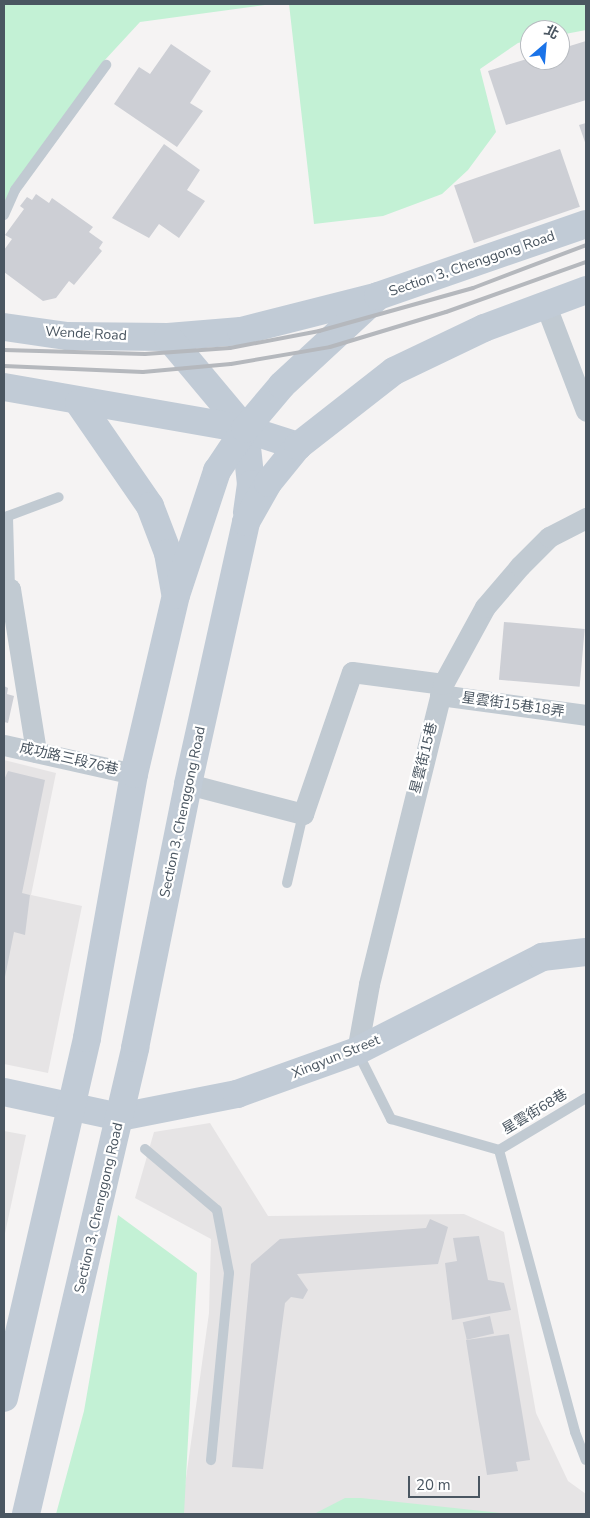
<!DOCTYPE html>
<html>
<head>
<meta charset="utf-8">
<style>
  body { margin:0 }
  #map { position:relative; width:590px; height:1518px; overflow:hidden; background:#f5f3f3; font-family:"Nunito Sans","Noto Sans TC",sans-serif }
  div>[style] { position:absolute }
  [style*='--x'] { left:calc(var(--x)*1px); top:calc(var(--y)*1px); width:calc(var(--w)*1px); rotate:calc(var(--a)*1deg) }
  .education>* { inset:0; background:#e6e4e5 }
  .green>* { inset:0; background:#c3f1d5 }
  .building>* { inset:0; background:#cdcfd5; transform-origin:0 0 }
  .lane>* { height:10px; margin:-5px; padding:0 5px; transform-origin:5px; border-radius:5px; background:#c1cad2 }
  .street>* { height:21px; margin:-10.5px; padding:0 10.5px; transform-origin:10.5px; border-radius:10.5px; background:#c1cad2 }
  .secondary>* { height:28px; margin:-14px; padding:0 14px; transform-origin:14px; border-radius:14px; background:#c1cbd6 }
  .rail>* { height:4px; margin:-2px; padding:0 2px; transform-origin:2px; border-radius:2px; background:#b5b8bd }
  span { translate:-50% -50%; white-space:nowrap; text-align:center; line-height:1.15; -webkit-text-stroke:4.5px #fff; paint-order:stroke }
  .street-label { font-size:14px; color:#4a5661 }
  .frame { position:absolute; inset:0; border:5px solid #4a5661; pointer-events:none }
  .north { position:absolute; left:520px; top:20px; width:50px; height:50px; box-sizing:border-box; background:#fff; border:1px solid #b7bbc0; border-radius:50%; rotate:27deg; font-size:14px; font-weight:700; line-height:20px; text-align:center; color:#4a5661 }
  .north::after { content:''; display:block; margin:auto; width:18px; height:22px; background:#1a73e8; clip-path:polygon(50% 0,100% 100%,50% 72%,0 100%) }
  .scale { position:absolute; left:408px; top:1476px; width:72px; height:22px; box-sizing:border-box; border:2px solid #4a5661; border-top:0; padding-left:6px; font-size:15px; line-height:18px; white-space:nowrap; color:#4a5661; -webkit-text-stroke:4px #fff; paint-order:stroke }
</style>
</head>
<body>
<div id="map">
  <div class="education">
    <div style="clip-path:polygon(4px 760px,56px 773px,31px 895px,82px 906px,48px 1073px,4px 1064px)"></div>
    <div style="clip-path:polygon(210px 1123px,268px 1216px,464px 1214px,504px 1232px,536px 1413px,568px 1481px,586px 1494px,586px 1514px,181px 1514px,209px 1313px,211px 1239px,135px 1198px,154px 1132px)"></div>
    <div style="clip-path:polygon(4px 1131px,26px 1135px,4px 1238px)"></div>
  </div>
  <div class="green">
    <div style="clip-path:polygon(4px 4px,272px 4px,140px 22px,103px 62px,4px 206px)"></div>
    <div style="clip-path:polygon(289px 4px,586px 4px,586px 30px,560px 35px,560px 30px,530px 30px,530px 40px,518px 43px,480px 69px,496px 132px,468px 170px,442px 194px,383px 216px,314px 224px)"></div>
    <div style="clip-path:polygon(118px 1215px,197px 1273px,184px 1514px,56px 1514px,84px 1411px)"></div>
    <div style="clip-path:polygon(345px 1498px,361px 1498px,511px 1514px,314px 1514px)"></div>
  </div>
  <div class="building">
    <div style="clip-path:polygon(586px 41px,586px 100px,506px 125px,488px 71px,530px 58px,560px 60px,560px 49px)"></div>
    <div style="clip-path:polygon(171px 44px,211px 71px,190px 103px,203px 111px,177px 147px,114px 104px,139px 67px,150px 74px)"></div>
    <div style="clip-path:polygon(586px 123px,586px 145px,579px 125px)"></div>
    <div style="clip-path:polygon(164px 144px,200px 170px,187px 190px,205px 201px,179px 238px,159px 224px,149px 238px,112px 218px)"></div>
    <div style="left:560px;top:149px;width:61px;height:112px;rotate:71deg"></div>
    <div style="clip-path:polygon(36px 194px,49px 203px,52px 198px,93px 227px,89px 232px,103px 242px,99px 248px,102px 251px,74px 285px,69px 281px,56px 298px,43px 301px,4px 272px,4px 250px,12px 239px,5px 235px,24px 209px,20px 206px,27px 197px,32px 200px)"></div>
    <div style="left:504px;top:622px;width:81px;height:58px;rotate:5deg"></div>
    <div style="clip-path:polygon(4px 686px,8px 688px,7px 694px,14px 696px,8px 723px,4px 722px)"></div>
    <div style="clip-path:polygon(8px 771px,45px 780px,22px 893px,30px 895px,25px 935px,14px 932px,5px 977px,4px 780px)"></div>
    <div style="clip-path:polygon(430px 1219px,448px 1227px,438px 1264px,297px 1274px,308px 1290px,303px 1299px,291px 1297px,285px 1303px,263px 1469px,232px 1467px,251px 1264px,280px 1239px,426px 1228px)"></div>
    <div style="clip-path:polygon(479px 1236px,488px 1280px,504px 1283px,511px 1310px,452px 1320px,445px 1263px,457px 1261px,453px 1238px)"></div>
    <div style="left:490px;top:1316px;width:18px;height:28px;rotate:77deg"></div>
    <div style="clip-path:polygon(509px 1334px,530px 1460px,516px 1462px,518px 1471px,487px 1475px,466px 1340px)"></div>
  </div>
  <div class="lane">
    <div style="--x:4;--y:215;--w:27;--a:-66"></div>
    <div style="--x:15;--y:190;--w:155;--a:-53.9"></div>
    <div style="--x:10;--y:589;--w:73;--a:-91.6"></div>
    <div style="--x:8;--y:516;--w:54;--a:-20.4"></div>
    <div style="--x:287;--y:883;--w:71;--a:-76.9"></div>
    <div style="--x:358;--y:1053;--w:74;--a:63.4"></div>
    <div style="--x:391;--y:1119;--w:112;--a:16"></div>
    <div style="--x:145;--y:1149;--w:94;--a:40.3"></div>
    <div style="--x:217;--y:1210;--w:64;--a:79.2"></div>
    <div style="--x:229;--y:1273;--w:188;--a:95.5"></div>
    <div style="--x:499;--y:1150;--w:292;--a:74.9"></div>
    <div style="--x:575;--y:1432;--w:30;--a:69"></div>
    <div style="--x:499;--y:1150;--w:101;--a:-30.9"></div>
  </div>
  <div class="street">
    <div style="--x:546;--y:306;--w:112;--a:69.1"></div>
    <div style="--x:4;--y:587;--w:6;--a:18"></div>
    <div style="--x:10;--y:589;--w:165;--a:80.9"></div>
    <div style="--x:440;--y:695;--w:147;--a:7.8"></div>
    <div style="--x:4;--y:745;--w:133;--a:12.6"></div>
    <div style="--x:188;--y:784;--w:119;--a:14.6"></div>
    <div style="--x:303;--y:814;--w:150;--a:-71"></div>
    <div style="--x:352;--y:672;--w:92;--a:7.5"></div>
    <div style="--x:357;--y:1051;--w:68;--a:-79.8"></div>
    <div style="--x:369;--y:984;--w:309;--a:-76.1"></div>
    <div style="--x:443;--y:684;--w:88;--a:-61.4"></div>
    <div style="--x:485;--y:607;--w:54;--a:-49.5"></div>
    <div style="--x:520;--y:566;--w:41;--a:-45"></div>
    <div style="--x:549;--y:537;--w:42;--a:-27.2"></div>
  </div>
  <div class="secondary">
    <div style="--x:4;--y:327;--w:64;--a:8.1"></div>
    <div style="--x:67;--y:336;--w:101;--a:0.6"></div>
    <div style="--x:168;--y:337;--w:73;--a:-4.7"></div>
    <div style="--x:241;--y:331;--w:138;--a:-14.2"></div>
    <div style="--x:168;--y:337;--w:120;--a:50.1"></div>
    <div style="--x:245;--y:429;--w:55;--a:83.8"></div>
    <div style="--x:251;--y:484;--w:29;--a:98"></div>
    <div style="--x:4;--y:387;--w:245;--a:9.9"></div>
    <div style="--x:245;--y:429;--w:56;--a:17.8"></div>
    <div style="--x:79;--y:403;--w:125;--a:55.4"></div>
    <div style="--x:150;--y:506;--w:50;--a:69"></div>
    <div style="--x:168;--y:553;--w:39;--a:80"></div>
    <div style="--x:4;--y:1092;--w:119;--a:12.2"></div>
    <div style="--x:120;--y:1117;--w:119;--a:-11.1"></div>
    <div style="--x:237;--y:1094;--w:127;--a:-19.7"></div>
    <div style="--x:357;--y:1051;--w:208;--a:-26.9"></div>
    <div style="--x:542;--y:957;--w:44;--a:-6.5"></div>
    <div style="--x:4;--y:1398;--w:369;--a:-77"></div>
    <div style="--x:87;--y:1038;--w:268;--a:-79.9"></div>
    <div style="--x:134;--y:774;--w:184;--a:-76.8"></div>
    <div style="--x:176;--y:595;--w:131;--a:-71.7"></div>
    <div style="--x:217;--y:471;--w:50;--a:-56.3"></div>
    <div style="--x:245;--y:429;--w:57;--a:-49.9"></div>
    <div style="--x:282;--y:385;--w:131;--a:-42.8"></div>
    <div style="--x:378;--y:296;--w:220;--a:-19.1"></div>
    <div style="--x:26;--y:1514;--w:479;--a:-76.8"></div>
    <div style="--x:135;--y:1048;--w:269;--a:-78.6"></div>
    <div style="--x:188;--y:784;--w:268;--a:-77.5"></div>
    <div style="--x:246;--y:522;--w:45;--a:-60.6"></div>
    <div style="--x:268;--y:483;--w:48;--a:-51"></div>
    <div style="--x:298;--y:446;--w:122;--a:-38"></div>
    <div style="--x:394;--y:371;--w:100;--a:-25.5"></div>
    <div style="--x:484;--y:328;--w:109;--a:-20.4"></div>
  </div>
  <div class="rail">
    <div style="--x:4;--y:350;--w:141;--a:1.6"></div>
    <div style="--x:145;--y:354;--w:85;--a:-4"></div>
    <div style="--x:230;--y:348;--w:91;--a:-10.8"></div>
    <div style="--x:319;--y:331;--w:160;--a:-15.6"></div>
    <div style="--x:473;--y:288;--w:121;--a:-20.8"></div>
    <div style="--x:4;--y:366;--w:139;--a:2.5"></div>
    <div style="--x:143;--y:372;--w:88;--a:-5.2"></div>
    <div style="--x:231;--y:364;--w:100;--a:-9.7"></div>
    <div style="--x:330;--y:347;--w:121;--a:-16.8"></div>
    <div style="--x:446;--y:312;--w:149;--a:-19.7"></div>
  </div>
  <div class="street-label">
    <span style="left:472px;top:264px;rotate:-19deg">Section 3, Chenggong Road</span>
    <span style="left:86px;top:334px;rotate:3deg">Wende Road</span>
    <span style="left:513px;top:705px;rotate:8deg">星雲街15巷18弄</span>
    <span style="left:424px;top:758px;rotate:-76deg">星雲街15巷</span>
    <span style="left:69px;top:759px;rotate:13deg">成功路三段76巷</span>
    <span style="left:183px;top:812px;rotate:-78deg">Section 3, Chenggong Road</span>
    <span style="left:336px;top:1057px;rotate:-22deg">Xingyun Street</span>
    <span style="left:535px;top:1112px;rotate:-31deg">星雲街68巷</span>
    <span style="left:99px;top:1208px;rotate:-77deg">Section 3, Chenggong Road</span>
  </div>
  <div class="frame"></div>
  <div class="north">北</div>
  <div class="scale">20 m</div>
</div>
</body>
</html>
